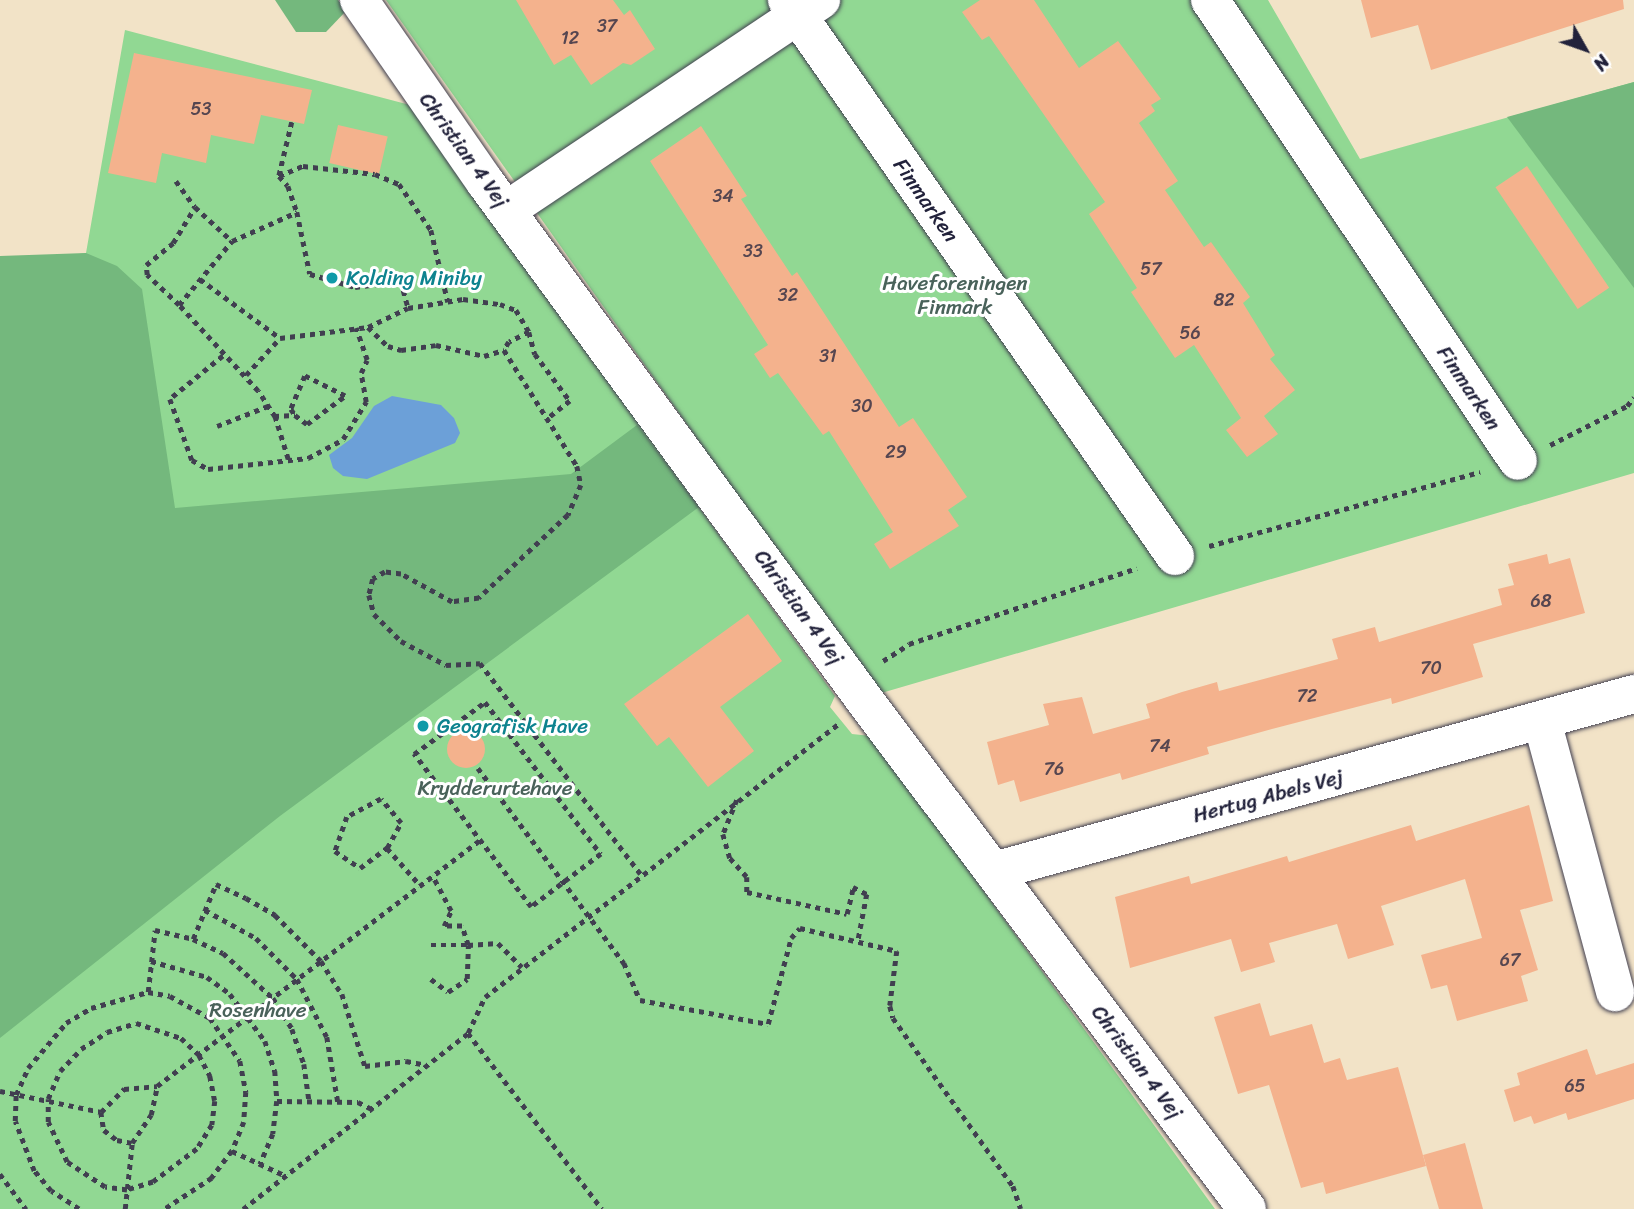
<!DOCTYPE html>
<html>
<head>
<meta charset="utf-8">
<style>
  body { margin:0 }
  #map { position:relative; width:1634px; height:1209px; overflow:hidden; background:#f2e3c7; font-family:Sriracha,sans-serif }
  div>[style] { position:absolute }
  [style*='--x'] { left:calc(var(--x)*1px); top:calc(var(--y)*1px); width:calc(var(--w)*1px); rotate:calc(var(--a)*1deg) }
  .green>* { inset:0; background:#91d893 }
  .forest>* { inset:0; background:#74b87d }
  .water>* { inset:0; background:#6ca0d8 }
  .building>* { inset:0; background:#f4b28d; transform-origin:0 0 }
  .round { border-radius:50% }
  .path>* { height:4.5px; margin-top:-2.25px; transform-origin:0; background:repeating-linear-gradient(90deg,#413f50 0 5px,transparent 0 10px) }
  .roads { filter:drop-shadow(0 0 2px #413f50) drop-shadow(0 0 2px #413f50) }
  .minor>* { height:38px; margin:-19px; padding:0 19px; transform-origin:19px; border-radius:19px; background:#fff }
  .dots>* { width:19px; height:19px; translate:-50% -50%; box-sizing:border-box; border:4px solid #fff; border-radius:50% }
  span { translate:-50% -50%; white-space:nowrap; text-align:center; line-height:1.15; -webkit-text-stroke:6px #fff; paint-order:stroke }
  .number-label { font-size:18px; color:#564650 }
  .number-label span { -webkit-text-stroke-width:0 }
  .street-label { font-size:21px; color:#22223b }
  .culture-label { font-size:21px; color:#0d838f }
  .left { translate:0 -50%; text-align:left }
  .park-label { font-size:21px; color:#49625a }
  .north { position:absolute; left:1550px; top:14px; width:70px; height:70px; -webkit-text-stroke:5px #fff; paint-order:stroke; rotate:130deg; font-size:19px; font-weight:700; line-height:28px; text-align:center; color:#22223b }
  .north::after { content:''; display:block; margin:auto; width:24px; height:32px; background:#22223b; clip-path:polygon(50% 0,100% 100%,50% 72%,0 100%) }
</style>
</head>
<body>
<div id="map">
  <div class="green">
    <div style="clip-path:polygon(386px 0,1268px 0,1360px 159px,1634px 82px,1634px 473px,878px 694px)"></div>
    <div style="clip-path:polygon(125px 30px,410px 105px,835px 696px,830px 707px,852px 734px,871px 736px,1215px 1209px,0 1209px,0 265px,86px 253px)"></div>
  </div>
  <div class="forest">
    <div style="clip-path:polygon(275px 0,338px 0,346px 11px,326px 32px,296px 32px)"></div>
    <div style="clip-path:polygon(1634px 82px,1634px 288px,1507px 117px)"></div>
    <div style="clip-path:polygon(86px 253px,117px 266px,142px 289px,175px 508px,571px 474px,637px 425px,699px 507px,280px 816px,0 1038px,0 256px)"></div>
  </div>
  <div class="water">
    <div style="clip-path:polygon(392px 396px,441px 405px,454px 418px,460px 433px,455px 443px,367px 479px,343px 476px,333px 468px,329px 455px,352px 438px,374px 406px)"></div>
  </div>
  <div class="building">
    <div style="clip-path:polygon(516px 0,613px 0,624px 15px,630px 10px,655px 49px,631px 65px,623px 63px,591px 85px,571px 55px,554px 65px)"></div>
    <div style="clip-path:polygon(980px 0,1034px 0,1079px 68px,1118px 41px,1161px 99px,1151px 105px,1155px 111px,1139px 123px,1178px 181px,1165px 190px,1204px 247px,1211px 242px,1250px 297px,1243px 303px,1275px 355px,1270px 359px,1295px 390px,1264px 416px,1278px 434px,1247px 457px,1226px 430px,1241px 418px,1194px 345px,1175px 358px,1131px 292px,1137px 288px,1089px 214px,1105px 202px,989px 36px,982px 40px,962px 12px)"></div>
    <div style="clip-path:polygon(1361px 0,1623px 0,1624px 9px,1431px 70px,1418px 25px,1371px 38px)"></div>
    <div style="clip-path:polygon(134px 53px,312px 90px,304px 124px,261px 115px,254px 144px,211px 135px,206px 163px,162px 153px,156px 183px,108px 173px)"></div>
    <div style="left:338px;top:125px;width:51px;height:39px;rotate:13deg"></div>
    <div style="clip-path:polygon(701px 126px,747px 196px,741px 199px,792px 276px,797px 272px,899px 427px,913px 418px,967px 497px,948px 510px,959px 526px,890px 569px,874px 544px,893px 532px,829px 431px,823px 435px,778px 373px,770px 378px,754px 354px,768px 345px,650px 161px)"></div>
    <div style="left:1527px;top:166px;width:147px;height:38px;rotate:56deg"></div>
    <div style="clip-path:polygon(1547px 554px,1549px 564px,1570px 558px,1585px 613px,1473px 644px,1483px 677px,1392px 704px,1391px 698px,1272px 729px,1207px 747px,1209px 754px,1122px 780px,1120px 773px,1020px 802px,1014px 780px,998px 785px,987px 742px,1049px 725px,1043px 704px,1082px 697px,1093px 734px,1150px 718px,1146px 704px,1182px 692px,1217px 682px,1219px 691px,1338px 659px,1332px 639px,1375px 627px,1379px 642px,1502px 605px,1498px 589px,1514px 585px,1508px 564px)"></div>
    <div style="clip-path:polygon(748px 614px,782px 661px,720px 707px,754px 751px,708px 787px,669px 737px,657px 746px,624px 704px)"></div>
    <div class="round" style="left:447px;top:730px;width:38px;height:38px"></div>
    <div style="clip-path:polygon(1529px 805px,1553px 901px,1520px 910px,1538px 970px,1521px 976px,1528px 1001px,1457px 1021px,1447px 985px,1431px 989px,1421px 955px,1482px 938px,1465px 879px,1381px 906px,1394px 945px,1348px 959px,1337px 924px,1269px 943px,1275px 962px,1241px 972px,1231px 939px,1130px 968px,1115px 897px,1189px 876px,1191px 884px,1287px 856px,1289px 862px,1411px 825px,1416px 841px)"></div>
    <div style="clip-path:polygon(1260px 1003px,1270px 1036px,1312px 1024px,1324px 1063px,1340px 1058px,1347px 1080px,1398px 1067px,1426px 1166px,1326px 1194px,1323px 1182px,1301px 1188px,1269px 1085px,1238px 1094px,1214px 1017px)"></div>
    <div style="clip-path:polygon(1587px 1049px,1596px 1075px,1634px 1063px,1634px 1099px,1568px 1120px,1566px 1113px,1534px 1124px,1531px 1116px,1514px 1122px,1504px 1090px,1520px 1085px,1517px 1073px)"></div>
    <div style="clip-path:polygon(1465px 1143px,1483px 1209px,1439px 1209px,1423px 1155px)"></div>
  </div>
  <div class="path">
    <div style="--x:292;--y:122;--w:56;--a:103.5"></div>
    <div style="--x:279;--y:176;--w:13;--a:48"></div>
    <div style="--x:288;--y:186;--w:28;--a:71"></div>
    <div style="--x:297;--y:212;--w:63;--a:78.2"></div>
    <div style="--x:310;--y:274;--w:47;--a:16.1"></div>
    <div style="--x:355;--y:287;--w:46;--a:-7.4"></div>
    <div style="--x:401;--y:281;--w:28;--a:75"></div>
    <div style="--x:279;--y:176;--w:26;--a:-23"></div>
    <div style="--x:303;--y:166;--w:72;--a:6.3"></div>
    <div style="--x:375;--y:174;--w:26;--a:23"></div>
    <div style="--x:399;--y:184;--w:56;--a:55.2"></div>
    <div style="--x:431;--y:230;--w:74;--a:76.7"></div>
    <div style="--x:176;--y:181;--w:32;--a:54"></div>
    <div style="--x:195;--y:207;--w:50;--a:42.6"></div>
    <div style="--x:200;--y:279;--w:99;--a:36.4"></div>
    <div style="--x:179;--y:305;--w:44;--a:-136.8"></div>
    <div style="--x:147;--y:275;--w:10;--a:-96"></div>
    <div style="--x:146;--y:265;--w:35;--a:-39"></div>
    <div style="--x:173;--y:243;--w:42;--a:-58.6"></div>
    <div style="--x:368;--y:327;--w:44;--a:-25.4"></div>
    <div style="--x:408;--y:308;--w:56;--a:-9.3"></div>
    <div style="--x:463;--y:299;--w:37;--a:8"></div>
    <div style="--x:500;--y:304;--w:17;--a:21"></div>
    <div style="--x:516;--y:310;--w:26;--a:59"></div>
    <div style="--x:529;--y:332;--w:22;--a:153"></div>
    <div style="--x:509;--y:342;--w:9;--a:122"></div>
    <div style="--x:529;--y:332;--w:23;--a:75"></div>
    <div style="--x:535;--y:354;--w:59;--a:53.3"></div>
    <div style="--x:570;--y:401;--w:29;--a:142"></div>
    <div style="--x:223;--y:356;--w:68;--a:140.9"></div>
    <div style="--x:170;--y:399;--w:65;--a:70.2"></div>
    <div style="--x:192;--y:460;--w:18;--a:29"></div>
    <div style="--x:208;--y:469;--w:101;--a:-6.3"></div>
    <div style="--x:308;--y:458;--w:40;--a:-28"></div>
    <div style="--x:343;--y:439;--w:44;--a:-58.1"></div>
    <div style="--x:366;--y:402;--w:29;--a:-100"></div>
    <div style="--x:361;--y:373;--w:14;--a:-65"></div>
    <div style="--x:367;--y:360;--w:34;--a:-109"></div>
    <div style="--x:246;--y:375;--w:50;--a:-47.4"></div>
    <div style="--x:280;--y:338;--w:89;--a:-7.1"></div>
    <div style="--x:368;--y:327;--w:28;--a:44"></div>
    <div style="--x:388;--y:346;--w:14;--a:17"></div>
    <div style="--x:401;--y:350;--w:35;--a:-8"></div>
    <div style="--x:436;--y:345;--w:49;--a:12.9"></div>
    <div style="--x:484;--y:356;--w:21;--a:-17"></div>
    <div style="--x:504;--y:350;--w:137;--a:57.8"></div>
    <div style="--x:577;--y:466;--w:19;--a:78"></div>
    <div style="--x:581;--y:485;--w:33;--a:113"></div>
    <div style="--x:568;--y:515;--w:122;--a:137"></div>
    <div style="--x:479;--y:598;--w:27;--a:172"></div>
    <div style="--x:452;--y:602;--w:58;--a:-151.2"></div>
    <div style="--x:401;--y:574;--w:16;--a:-173"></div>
    <div style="--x:385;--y:572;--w:14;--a:150"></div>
    <div style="--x:373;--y:579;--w:16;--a:104"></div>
    <div style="--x:369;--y:595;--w:20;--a:75"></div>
    <div style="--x:374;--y:614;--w:38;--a:45"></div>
    <div style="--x:401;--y:641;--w:51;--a:28.1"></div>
    <div style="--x:446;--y:665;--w:34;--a:-3"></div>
    <div style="--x:480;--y:663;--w:265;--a:52.7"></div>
    <div style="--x:274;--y:416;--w:21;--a:-3"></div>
    <div style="--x:295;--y:415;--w:15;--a:37"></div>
    <div style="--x:307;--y:424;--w:47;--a:-36.4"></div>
    <div style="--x:345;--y:396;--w:45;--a:-153.4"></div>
    <div style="--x:305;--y:376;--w:36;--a:113"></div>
    <div style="--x:291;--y:409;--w:7;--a:56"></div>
    <div style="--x:217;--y:426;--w:55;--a:-21.4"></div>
    <div style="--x:1550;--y:445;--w:86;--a:-26.9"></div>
    <div style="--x:1627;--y:406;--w:11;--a:-52"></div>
    <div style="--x:288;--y:459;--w:44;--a:-107.2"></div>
    <div style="--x:275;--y:417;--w:31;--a:-123"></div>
    <div style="--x:258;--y:391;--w:117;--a:-132.6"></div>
    <div style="--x:179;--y:305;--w:83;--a:-50.4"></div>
    <div style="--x:232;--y:241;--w:71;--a:-24"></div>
    <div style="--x:1209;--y:546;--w:281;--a:-15.3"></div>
    <div style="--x:883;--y:661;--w:31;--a:-33"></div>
    <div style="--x:909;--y:644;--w:240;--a:-18.4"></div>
    <div style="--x:485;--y:702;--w:191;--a:52.7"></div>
    <div style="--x:601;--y:854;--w:88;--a:142.9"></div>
    <div style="--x:531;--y:907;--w:193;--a:-127.4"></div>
    <div style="--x:414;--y:754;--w:88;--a:-36.2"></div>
    <div style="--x:478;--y:768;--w:244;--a:53.2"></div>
    <div style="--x:624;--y:963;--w:40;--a:66.6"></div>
    <div style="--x:640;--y:1000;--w:130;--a:10.6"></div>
    <div style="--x:768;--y:1024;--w:89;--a:-75"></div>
    <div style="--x:791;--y:938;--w:13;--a:-48"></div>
    <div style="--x:800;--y:928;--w:100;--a:13.3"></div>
    <div style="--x:897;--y:951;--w:55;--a:97.3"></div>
    <div style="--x:890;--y:1006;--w:12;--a:76"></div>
    <div style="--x:893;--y:1018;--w:206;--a:54.5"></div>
    <div style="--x:1013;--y:1186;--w:24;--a:71"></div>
    <div style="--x:737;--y:800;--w:37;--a:112"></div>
    <div style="--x:723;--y:834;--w:25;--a:74"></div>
    <div style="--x:730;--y:858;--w:25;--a:48"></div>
    <div style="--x:747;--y:877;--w:15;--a:90"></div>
    <div style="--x:747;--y:892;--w:102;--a:12.4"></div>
    <div style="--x:847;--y:914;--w:28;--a:-77"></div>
    <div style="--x:853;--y:887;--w:16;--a:27"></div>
    <div style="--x:867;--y:894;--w:48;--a:100.8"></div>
    <div style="--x:387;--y:848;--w:29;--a:-61"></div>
    <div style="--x:401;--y:823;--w:31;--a:-130"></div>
    <div style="--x:381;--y:799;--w:38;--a:152"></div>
    <div style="--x:347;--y:817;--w:36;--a:109"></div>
    <div style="--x:335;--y:851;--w:30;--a:34"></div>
    <div style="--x:360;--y:868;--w:34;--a:-37"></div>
    <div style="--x:387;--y:848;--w:50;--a:48.3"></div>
    <div style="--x:205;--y:910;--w:58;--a:28.8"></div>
    <div style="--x:256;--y:938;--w:58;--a:45"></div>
    <div style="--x:297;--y:979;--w:65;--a:62.7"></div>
    <div style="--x:327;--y:1037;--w:66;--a:80.4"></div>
    <div style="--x:193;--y:939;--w:60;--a:-67.3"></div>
    <div style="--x:216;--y:884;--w:33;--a:25"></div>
    <div style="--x:246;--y:898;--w:34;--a:30"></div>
    <div style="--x:275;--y:915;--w:65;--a:45"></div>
    <div style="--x:321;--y:961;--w:39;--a:58"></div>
    <div style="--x:342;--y:994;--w:76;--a:72.3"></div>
    <div style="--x:365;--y:1066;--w:41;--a:-7"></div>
    <div style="--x:406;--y:1061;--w:21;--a:11"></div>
    <div style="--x:431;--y:945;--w:37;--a:0"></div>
    <div style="--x:468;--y:945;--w:20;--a:-108"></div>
    <div style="--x:462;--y:926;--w:18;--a:180"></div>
    <div style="--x:444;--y:926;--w:17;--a:-65"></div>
    <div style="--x:451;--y:911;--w:40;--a:-118"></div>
    <div style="--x:151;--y:961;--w:58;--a:15.9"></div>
    <div style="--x:207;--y:977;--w:29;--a:36"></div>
    <div style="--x:230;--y:994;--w:59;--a:53.3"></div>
    <div style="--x:265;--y:1041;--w:32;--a:72"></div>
    <div style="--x:275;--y:1071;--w:30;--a:86"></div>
    <div style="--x:277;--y:1101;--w:33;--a:97"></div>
    <div style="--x:273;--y:1134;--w:33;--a:113"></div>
    <div style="--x:431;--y:979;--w:21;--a:37"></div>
    <div style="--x:448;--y:992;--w:23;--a:-34"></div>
    <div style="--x:467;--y:979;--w:34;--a:-88"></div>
    <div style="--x:468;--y:945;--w:30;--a:-4"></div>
    <div style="--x:498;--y:943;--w:34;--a:45"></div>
    <div style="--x:148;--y:992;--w:62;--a:-83.6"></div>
    <div style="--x:155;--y:930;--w:39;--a:13"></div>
    <div style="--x:193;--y:939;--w:33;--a:25"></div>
    <div style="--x:223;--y:953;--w:67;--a:42"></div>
    <div style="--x:273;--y:998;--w:36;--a:58"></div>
    <div style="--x:292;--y:1029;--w:37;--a:71"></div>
    <div style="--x:304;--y:1064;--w:37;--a:82"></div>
    <div style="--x:136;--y:1023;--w:47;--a:18.4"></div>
    <div style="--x:181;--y:1038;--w:25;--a:43"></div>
    <div style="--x:199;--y:1055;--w:24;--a:62"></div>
    <div style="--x:210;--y:1076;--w:25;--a:79"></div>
    <div style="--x:215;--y:1101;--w:24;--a:97"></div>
    <div style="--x:212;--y:1125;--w:28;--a:122"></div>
    <div style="--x:197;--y:1149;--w:55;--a:143.1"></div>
    <div style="--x:153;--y:1182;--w:27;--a:163"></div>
    <div style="--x:127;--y:1190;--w:22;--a:-172"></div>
    <div style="--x:105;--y:1187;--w:45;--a:-146.7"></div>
    <div style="--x:67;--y:1162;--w:44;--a:-115.4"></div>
    <div style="--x:48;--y:1122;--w:23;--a:-90"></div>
    <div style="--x:48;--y:1099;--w:30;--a:-67"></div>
    <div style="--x:60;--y:1071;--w:30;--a:-46"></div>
    <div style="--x:81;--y:1049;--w:31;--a:-33"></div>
    <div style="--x:107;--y:1032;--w:30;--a:-17"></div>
    <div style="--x:468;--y:1033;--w:221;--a:52.7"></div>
    <div style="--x:0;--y:1091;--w:103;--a:11.7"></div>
    <div style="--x:277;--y:1101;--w:81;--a:0.7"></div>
    <div style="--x:358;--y:1102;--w:16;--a:27"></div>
    <div style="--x:101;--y:1112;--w:33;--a:-45"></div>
    <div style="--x:124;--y:1089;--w:33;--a:-5"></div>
    <div style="--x:157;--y:1086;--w:406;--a:-37.3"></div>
    <div style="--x:101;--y:1112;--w:18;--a:81"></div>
    <div style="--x:104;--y:1130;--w:16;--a:38"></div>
    <div style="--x:117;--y:1140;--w:15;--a:11"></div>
    <div style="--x:232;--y:1151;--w:60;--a:24.8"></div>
    <div style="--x:0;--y:1174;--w:44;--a:53.4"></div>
    <div style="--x:79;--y:1209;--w:33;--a:-147"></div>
    <div style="--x:51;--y:1191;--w:26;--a:-130"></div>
    <div style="--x:34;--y:1171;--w:53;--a:-110.8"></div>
    <div style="--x:15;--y:1121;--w:26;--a:-88"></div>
    <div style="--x:16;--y:1095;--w:30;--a:-66"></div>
    <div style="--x:28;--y:1068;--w:59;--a:-49.8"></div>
    <div style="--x:66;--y:1023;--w:29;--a:-31"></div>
    <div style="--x:91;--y:1008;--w:59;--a:-15.7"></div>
    <div style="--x:148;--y:992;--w:22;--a:10"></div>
    <div style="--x:170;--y:996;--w:46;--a:28.8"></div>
    <div style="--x:210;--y:1018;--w:52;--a:55.1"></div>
    <div style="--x:240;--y:1061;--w:32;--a:79"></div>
    <div style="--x:246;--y:1092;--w:30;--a:94"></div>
    <div style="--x:244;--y:1122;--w:31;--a:112"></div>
    <div style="--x:232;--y:1151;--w:34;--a:127"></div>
    <div style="--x:212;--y:1178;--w:56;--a:146.6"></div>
    <div style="--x:125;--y:1209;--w:66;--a:-83.9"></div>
    <div style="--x:132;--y:1143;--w:34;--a:-56"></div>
    <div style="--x:151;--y:1115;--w:30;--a:-78"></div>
    <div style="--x:243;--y:1209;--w:286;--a:-38"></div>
    <div style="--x:468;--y:1033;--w:40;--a:-65"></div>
    <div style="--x:485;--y:997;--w:446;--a:-37.7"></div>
  </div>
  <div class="roads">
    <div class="minor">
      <div style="--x:359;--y:0;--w:221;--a:55.3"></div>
      <div style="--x:485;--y:182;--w:645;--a:53.77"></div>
      <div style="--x:866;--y:702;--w:634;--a:53.08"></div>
      <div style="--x:787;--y:0;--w:678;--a:55.09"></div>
      <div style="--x:1210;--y:0;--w:554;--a:56.25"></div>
      <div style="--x:507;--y:210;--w:378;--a:-33.8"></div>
      <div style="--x:1542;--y:721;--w:281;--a:74.9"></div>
      <div style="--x:994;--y:871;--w:664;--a:-15.46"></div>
    </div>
  </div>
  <div class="dots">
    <div style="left:332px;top:278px;background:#0f9aa8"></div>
    <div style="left:423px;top:726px;background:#0f9aa8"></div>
  </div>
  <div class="number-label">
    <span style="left:607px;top:26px">37</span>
    <span style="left:570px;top:38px">12</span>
    <span style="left:201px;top:109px">53</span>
    <span style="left:723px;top:196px">34</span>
    <span style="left:753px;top:251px">33</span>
    <span style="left:1151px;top:269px">57</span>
    <span style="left:788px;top:295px">32</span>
    <span style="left:1224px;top:300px">82</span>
    <span style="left:1190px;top:333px">56</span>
    <span style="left:828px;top:356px">31</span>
    <span style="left:862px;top:406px">30</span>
    <span style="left:896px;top:452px">29</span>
    <span style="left:1541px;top:601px">68</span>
    <span style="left:1431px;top:668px">70</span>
    <span style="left:1307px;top:696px">72</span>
    <span style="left:1160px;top:746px">74</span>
    <span style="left:1054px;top:769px">76</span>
    <span style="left:1510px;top:960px">67</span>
    <span style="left:1575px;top:1086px">65</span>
  </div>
  <div class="street-label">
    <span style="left:464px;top:150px;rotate:54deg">Christian 4 Vej</span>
    <span style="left:926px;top:200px;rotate:55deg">Finmarken</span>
    <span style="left:1469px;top:388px;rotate:56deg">Finmarken</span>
    <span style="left:799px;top:607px;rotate:54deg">Christian 4 Vej</span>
    <span style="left:1268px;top:796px;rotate:-15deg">Hertug Abels Vej</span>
    <span style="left:1137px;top:1062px;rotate:53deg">Christian 4 Vej</span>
  </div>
  <div class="culture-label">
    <span class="left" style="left:346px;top:278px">Kolding Miniby</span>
    <span class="left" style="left:437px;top:726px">Geografisk Have</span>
  </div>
  <div class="park-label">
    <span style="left:955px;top:295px">Haveforeningen<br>Finmark</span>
    <span style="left:495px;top:788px">Krydderurtehave</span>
    <span style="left:258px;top:1010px">Rosenhave</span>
  </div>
  <div class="north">N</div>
</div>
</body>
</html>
